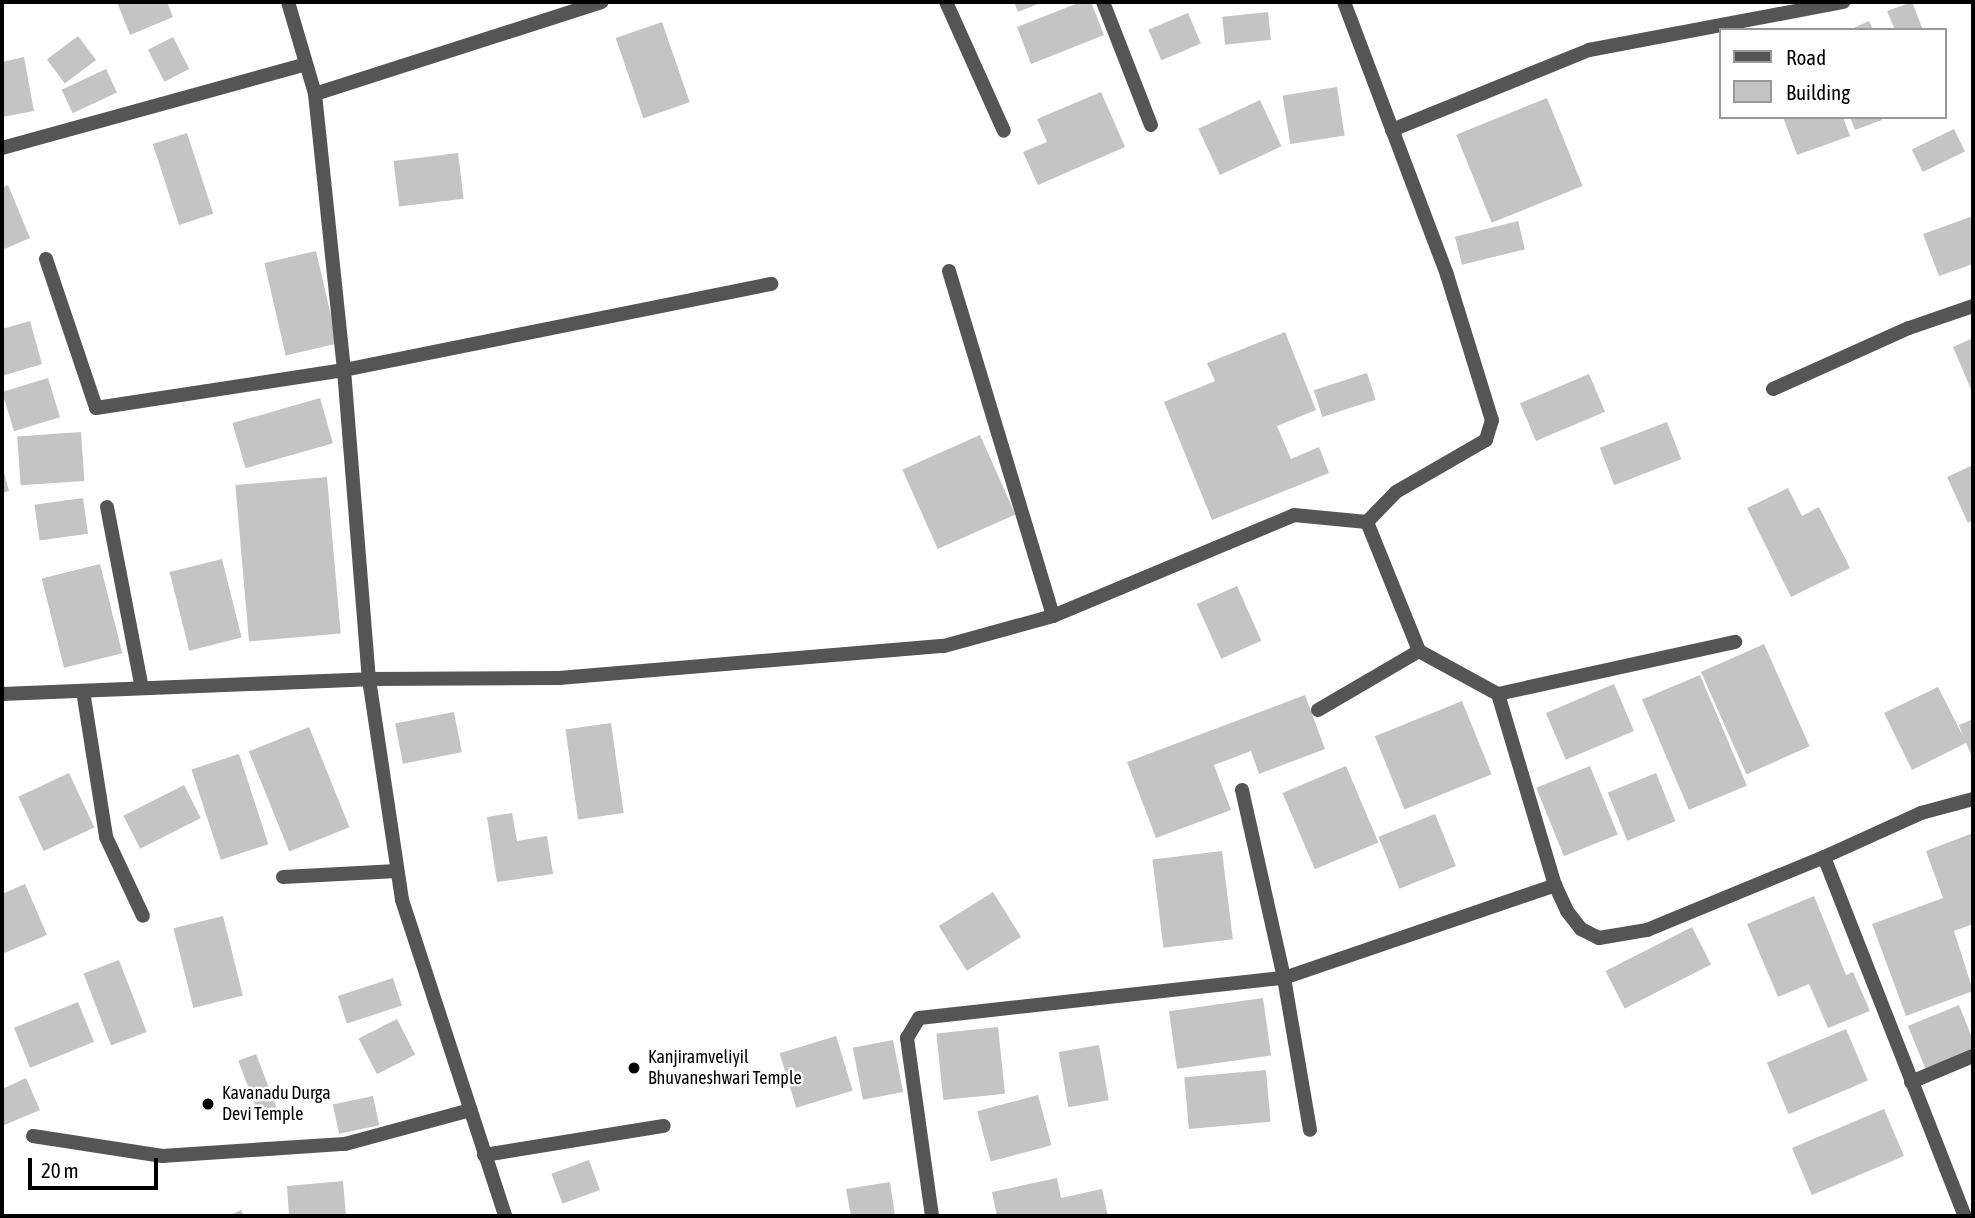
<!DOCTYPE html>
<html>
<head>
<meta charset="utf-8">
<style>
  body { margin:0 }
  #map { position:relative; width:1975px; height:1218px; overflow:hidden; background:#fff; font-family:"Asap Condensed",sans-serif }
  div>[style] { position:absolute }
  [style*='--x'] { left:calc(var(--x)*1px); top:calc(var(--y)*1px); width:calc(var(--w)*1px); rotate:calc(var(--a)*1deg) }
  .building>* { inset:0; background:#c4c4c4; transform-origin:0 0 }
  .service>* { height:14px; margin:-7px; padding:0 7px; transform-origin:7px; border-radius:7px; background:#555 }
  .minor>* { height:14px; margin:-7px; padding:0 7px; transform-origin:7px; border-radius:7px; background:#555 }
  .tertiary>* { height:14px; margin:-7px; padding:0 7px; transform-origin:7px; border-radius:7px; background:#555 }
  .dots>* { width:19px; height:19px; translate:-50% -50%; box-sizing:border-box; border:4px solid #fff; border-radius:50% }
  span { translate:-50% -50%; white-space:nowrap; text-align:center; line-height:1.15; -webkit-text-stroke:5px #fff; paint-order:stroke }
  .poi-label { font-size:18px; color:#000 }
  .left { translate:0 -50%; text-align:left }
  .frame { position:absolute; inset:0; border:4px solid #000; pointer-events:none }
  .legend { position:absolute; left:1719px; top:28px; width:228px; height:91px; box-sizing:border-box; background:#fff; border:2px solid #999; margin:0; padding:9px 12px; list-style:none; font-size:21px; color:#000 }
  .legend li { display:flex; align-items:center; gap:14px; height:35px }
  .legend b { width:35px; border:2px solid #999 }
  .scale { position:absolute; left:28px; top:1158px; width:130px; height:32px; box-sizing:border-box; border:4px solid #000; border-top:0; padding-left:9px; font-size:21px; line-height:24px; white-space:nowrap; color:#000; -webkit-text-stroke:5px #fff; paint-order:stroke }
</style>
</head>
<body>
<div id="map">
  <div class="building">
    <div style="clip-path:polygon(117px 2px,167px 2px,173px 17px,130px 35px)"></div>
    <div style="clip-path:polygon(1014px 2px,1043px 2px,1018px 12px)"></div>
    <div style="clip-path:polygon(1081px 2px,1091px 2px,1104px 35px,1031px 64px,1017px 27px)"></div>
    <div style="clip-path:polygon(1912px 2px,1923px 30px,1895px 30px,1887px 11px)"></div>
    <div style="left:1268px;top:12px;width:28px;height:46px;rotate:84deg"></div>
    <div style="left:1188px;top:13px;width:33px;height:43px;rotate:67deg"></div>
    <div style="clip-path:polygon(1869px 21px,1873px 30px,1849px 30px)"></div>
    <div style="left:662px;top:22px;width:85px;height:49px;rotate:71deg"></div>
    <div style="left:78px;top:36px;width:30px;height:39px;rotate:53deg"></div>
    <div style="left:173px;top:37px;width:36px;height:28px;rotate:63deg"></div>
    <div style="clip-path:polygon(24px 57px,34px 111px,2px 117px,2px 62px)"></div>
    <div style="left:106px;top:69px;width:26px;height:49px;rotate:65deg"></div>
    <div style="left:1337px;top:87px;width:49px;height:55px;rotate:81deg"></div>
    <div style="clip-path:polygon(1101px 92px,1125px 147px,1038px 185px,1023px 152px,1047px 142px,1037px 119px)"></div>
    <div style="left:1547px;top:98px;width:95px;height:98px;rotate:68deg"></div>
    <div style="left:1260px;top:100px;width:51px;height:68px;rotate:65deg"></div>
    <div style="clip-path:polygon(1783px 117px,1843px 117px,1850px 136px,1797px 155px)"></div>
    <div style="clip-path:polygon(1850px 117px,1881px 117px,1882px 120px,1855px 130px)"></div>
    <div style="left:1954px;top:129px;width:25px;height:47px;rotate:64deg"></div>
    <div style="left:187px;top:133px;width:85px;height:36px;rotate:72deg"></div>
    <div style="left:458px;top:153px;width:46px;height:65px;rotate:83deg"></div>
    <div style="clip-path:polygon(8px 185px,30px 238px,2px 250px,2px 188px)"></div>
    <div style="clip-path:polygon(1973px 216px,1973px 264px,1939px 276px,1923px 234px)"></div>
    <div style="left:1518px;top:221px;width:29px;height:65px;rotate:76deg"></div>
    <div style="left:316px;top:251px;width:95px;height:53px;rotate:77deg"></div>
    <div style="clip-path:polygon(30px 321px,42px 364px,2px 376px,2px 329px)"></div>
    <div style="clip-path:polygon(1285px 332px,1316px 410px,1277px 426px,1291px 459px,1319px 447px,1329px 473px,1212px 520px,1164px 402px,1215px 381px,1207px 363px)"></div>
    <div style="clip-path:polygon(1973px 338px,1973px 394px,1953px 347px)"></div>
    <div style="left:1367px;top:373px;width:28px;height:56px;rotate:72deg"></div>
    <div style="left:1589px;top:374px;width:41px;height:75px;rotate:67deg"></div>
    <div style="left:48px;top:378px;width:41px;height:48px;rotate:73deg"></div>
    <div style="left:320px;top:398px;width:47px;height:91px;rotate:74deg"></div>
    <div style="left:1667px;top:422px;width:40px;height:72px;rotate:69deg"></div>
    <div style="left:81px;top:432px;width:49px;height:64px;rotate:86deg"></div>
    <div style="left:980px;top:435px;width:87px;height:85px;rotate:66deg"></div>
    <div style="clip-path:polygon(2px 465px,9px 491px,2px 493px)"></div>
    <div style="clip-path:polygon(1973px 465px,1973px 520px,1968px 523px,1947px 477px)"></div>
    <div style="left:327px;top:477px;width:157px;height:92px;rotate:85deg"></div>
    <div style="clip-path:polygon(1788px 488px,1802px 516px,1819px 507px,1850px 568px,1791px 597px,1747px 508px)"></div>
    <div style="left:83px;top:498px;width:36px;height:49px;rotate:82deg"></div>
    <div style="left:222px;top:559px;width:81px;height:54px;rotate:76deg"></div>
    <div style="left:100px;top:564px;width:92px;height:60px;rotate:76deg"></div>
    <div style="left:1237px;top:586px;width:60px;height:44px;rotate:66deg"></div>
    <div style="left:1764px;top:644px;width:112px;height:69px;rotate:66deg"></div>
    <div style="left:1700px;top:675px;width:120px;height:63px;rotate:67deg"></div>
    <div style="left:1614px;top:684px;width:51px;height:74px;rotate:67deg"></div>
    <div style="clip-path:polygon(1938px 687px,1963px 736px,1959px 725px,1973px 719px,1973px 759px,1966px 743px,1912px 770px,1884px 713px)"></div>
    <div style="clip-path:polygon(1305px 695px,1325px 749px,1259px 774px,1251px 751px,1214px 765px,1231px 810px,1156px 838px,1127px 762px)"></div>
    <div style="left:1462px;top:701px;width:79px;height:94px;rotate:68deg"></div>
    <div style="left:454px;top:712px;width:41px;height:60px;rotate:79deg"></div>
    <div style="left:611px;top:723px;width:91px;height:46px;rotate:82deg"></div>
    <div style="left:309px;top:727px;width:108px;height:65px;rotate:68deg"></div>
    <div style="left:239px;top:754px;width:95px;height:50px;rotate:72deg"></div>
    <div style="left:1346px;top:766px;width:83px;height:69px;rotate:67deg"></div>
    <div style="left:1590px;top:766px;width:74px;height:58px;rotate:68deg"></div>
    <div style="left:69px;top:773px;width:60px;height:56px;rotate:65deg"></div>
    <div style="left:1656px;top:773px;width:52px;height:52px;rotate:68deg"></div>
    <div style="left:184px;top:785px;width:37px;height:68px;rotate:63deg"></div>
    <div style="clip-path:polygon(512px 813px,517px 841px,547px 836px,553px 874px,497px 882px,487px 817px)"></div>
    <div style="left:1435px;top:814px;width:56px;height:61px;rotate:68deg"></div>
    <div style="clip-path:polygon(1973px 833px,1973px 924px,1954px 931px,1973px 991px,1906px 1016px,1872px 924px,1943px 898px,1926px 851px)"></div>
    <div style="left:1222px;top:851px;width:89px;height:70px;rotate:83deg"></div>
    <div style="clip-path:polygon(25px 884px,47px 935px,2px 954px,2px 894px)"></div>
    <div style="left:993px;top:892px;width:53px;height:64px;rotate:58deg"></div>
    <div style="clip-path:polygon(1814px 896px,1846px 975px,1853px 972px,1870px 1011px,1828px 1028px,1809px 984px,1778px 997px,1747px 924px)"></div>
    <div style="left:223px;top:916px;width:82px;height:51px;rotate:76deg"></div>
    <div style="left:1692px;top:927px;width:42px;height:97px;rotate:63deg"></div>
    <div style="left:119px;top:960px;width:77px;height:38px;rotate:69deg"></div>
    <div style="left:393px;top:978px;width:29px;height:58px;rotate:72deg"></div>
    <div style="left:1263px;top:998px;width:58px;height:95px;rotate:82deg"></div>
    <div style="left:78px;top:1002px;width:43px;height:69px;rotate:68deg"></div>
    <div style="clip-path:polygon(1959px 1005px,1973px 1040px,1973px 1050px,1926px 1070px,1908px 1026px)"></div>
    <div style="left:397px;top:1019px;width:40px;height:43px;rotate:63deg"></div>
    <div style="left:998px;top:1027px;width:67px;height:62px;rotate:84deg"></div>
    <div style="left:1846px;top:1029px;width:56px;height:86px;rotate:67deg"></div>
    <div style="left:836px;top:1036px;width:57px;height:59px;rotate:73deg"></div>
    <div style="left:893px;top:1040px;width:53px;height:41px;rotate:79deg"></div>
    <div style="left:1099px;top:1045px;width:56px;height:41px;rotate:80deg"></div>
    <div style="left:256px;top:1054px;width:57px;height:19px;rotate:69deg"></div>
    <div style="left:1266px;top:1070px;width:52px;height:82px;rotate:85deg"></div>
    <div style="clip-path:polygon(26px 1078px,40px 1110px,2px 1126px,2px 1089px)"></div>
    <div style="left:1038px;top:1095px;width:52px;height:63px;rotate:75deg"></div>
    <div style="left:373px;top:1096px;width:30px;height:41px;rotate:78deg"></div>
    <div style="left:1884px;top:1109px;width:51px;height:100px;rotate:67deg"></div>
    <div style="left:589px;top:1160px;width:32px;height:40px;rotate:70deg"></div>
    <div style="clip-path:polygon(1057px 1178px,1061px 1198px,1102px 1189px,1108px 1216px,997px 1216px,992px 1192px)"></div>
    <div style="clip-path:polygon(343px 1181px,346px 1216px,289px 1216px,287px 1186px)"></div>
    <div style="clip-path:polygon(890px 1182px,895px 1216px,851px 1216px,846px 1189px)"></div>
    <div style="clip-path:polygon(241px 1210px,244px 1216px,228px 1216px)"></div>
  </div>
  <div class="service">
    <div style="--x:1773;--y:389;--w:149;--a:-24.2"></div>
    <div style="--x:1909;--y:328;--w:68;--a:-19"></div>
  </div>
  <div class="minor">
    <div style="--x:288;--y:2;--w:96;--a:73.6"></div>
    <div style="--x:315;--y:94;--w:278;--a:84"></div>
    <div style="--x:344;--y:370;--w:310;--a:85.4"></div>
    <div style="--x:369;--y:679;--w:223;--a:81.5"></div>
    <div style="--x:402;--y:900;--w:332;--a:71.9"></div>
    <div style="--x:946;--y:2;--w:141;--a:65.8"></div>
    <div style="--x:1103;--y:2;--w:132;--a:68.7"></div>
    <div style="--x:315;--y:94;--w:301;--a:-17.8"></div>
    <div style="--x:1392;--y:130;--w:213;--a:-22.1"></div>
    <div style="--x:1589;--y:50;--w:259;--a:-10.7"></div>
    <div style="--x:2;--y:148;--w:315;--a:-15.4"></div>
    <div style="--x:46;--y:259;--w:157;--a:71.4"></div>
    <div style="--x:96;--y:408;--w:251;--a:-8.7"></div>
    <div style="--x:344;--y:370;--w:436;--a:-11.4"></div>
    <div style="--x:949;--y:271;--w:360;--a:73.2"></div>
    <div style="--x:107;--y:507;--w:184;--a:79.1"></div>
    <div style="--x:83;--y:691;--w:148;--a:81"></div>
    <div style="--x:106;--y:837;--w:87;--a:64.9"></div>
    <div style="--x:2;--y:694;--w:367;--a:-2.3"></div>
    <div style="--x:369;--y:679;--w:190;--a:-0.3"></div>
    <div style="--x:559;--y:678;--w:386;--a:-4.8"></div>
    <div style="--x:944;--y:646;--w:113;--a:-15.4"></div>
    <div style="--x:1053;--y:616;--w:261;--a:-22.7"></div>
    <div style="--x:1294;--y:515;--w:73;--a:5.5"></div>
    <div style="--x:1498;--y:694;--w:243;--a:-12.4"></div>
    <div style="--x:1318;--y:710;--w:117;--a:-30.3"></div>
    <div style="--x:1242;--y:790;--w:193;--a:77.4"></div>
    <div style="--x:1284;--y:978;--w:154;--a:80.3"></div>
    <div style="--x:1824;--y:857;--w:107;--a:-24.4"></div>
    <div style="--x:1921;--y:813;--w:54;--a:-15.1"></div>
    <div style="--x:283;--y:877;--w:114;--a:-3"></div>
    <div style="--x:1911;--y:1082;--w:67;--a:-22.8"></div>
    <div style="--x:33;--y:1136;--w:131;--a:8.8"></div>
    <div style="--x:162;--y:1156;--w:183;--a:-3.8"></div>
    <div style="--x:345;--y:1144;--w:130;--a:-15.2"></div>
    <div style="--x:484;--y:1155;--w:182;--a:-9.2"></div>
    <div style="--x:932;--y:1216;--w:180;--a:-98"></div>
    <div style="--x:907;--y:1038;--w:23;--a:-59"></div>
    <div style="--x:919;--y:1018;--w:367;--a:-6.3"></div>
    <div style="--x:1284;--y:978;--w:287;--a:-18.9"></div>
  </div>
  <div class="tertiary">
    <div style="--x:1344;--y:2;--w:292;--a:69.3"></div>
    <div style="--x:1447;--y:275;--w:152;--a:72.8"></div>
    <div style="--x:1492;--y:420;--w:21;--a:107"></div>
    <div style="--x:1486;--y:440;--w:104;--a:150"></div>
    <div style="--x:1396;--y:492;--w:42;--a:134"></div>
    <div style="--x:1367;--y:522;--w:139;--a:68"></div>
    <div style="--x:1419;--y:651;--w:90;--a:28.6"></div>
    <div style="--x:1498;--y:694;--w:199;--a:73.4"></div>
    <div style="--x:1555;--y:885;--w:29;--a:65"></div>
    <div style="--x:1567;--y:911;--w:23;--a:52"></div>
    <div style="--x:1581;--y:929;--w:20;--a:27"></div>
    <div style="--x:1599;--y:938;--w:49;--a:-9.5"></div>
    <div style="--x:1647;--y:930;--w:191;--a:-22.4"></div>
    <div style="--x:1824;--y:857;--w:386;--a:68.6"></div>
  </div>
  <div class="dots">
    <div style="left:634px;top:1068px;background:#000"></div>
    <div style="left:208px;top:1104px;background:#000"></div>
  </div>
  <div class="poi-label">
    <span class="left" style="left:648px;top:1068px">Kanjiramveliyil<br>Bhuvaneshwari Temple</span>
    <span class="left" style="left:222px;top:1104px">Kavanadu Durga<br>Devi Temple</span>
  </div>
  <div class="frame"></div>
  <ul class="legend">
  <li><b style="height:9px;background:#555"></b>Road</li>
  <li><b style="height:19px;background:#c4c4c4"></b>Building</li>
  </ul>
  <div class="scale">20 m</div>
</div>
</body>
</html>
